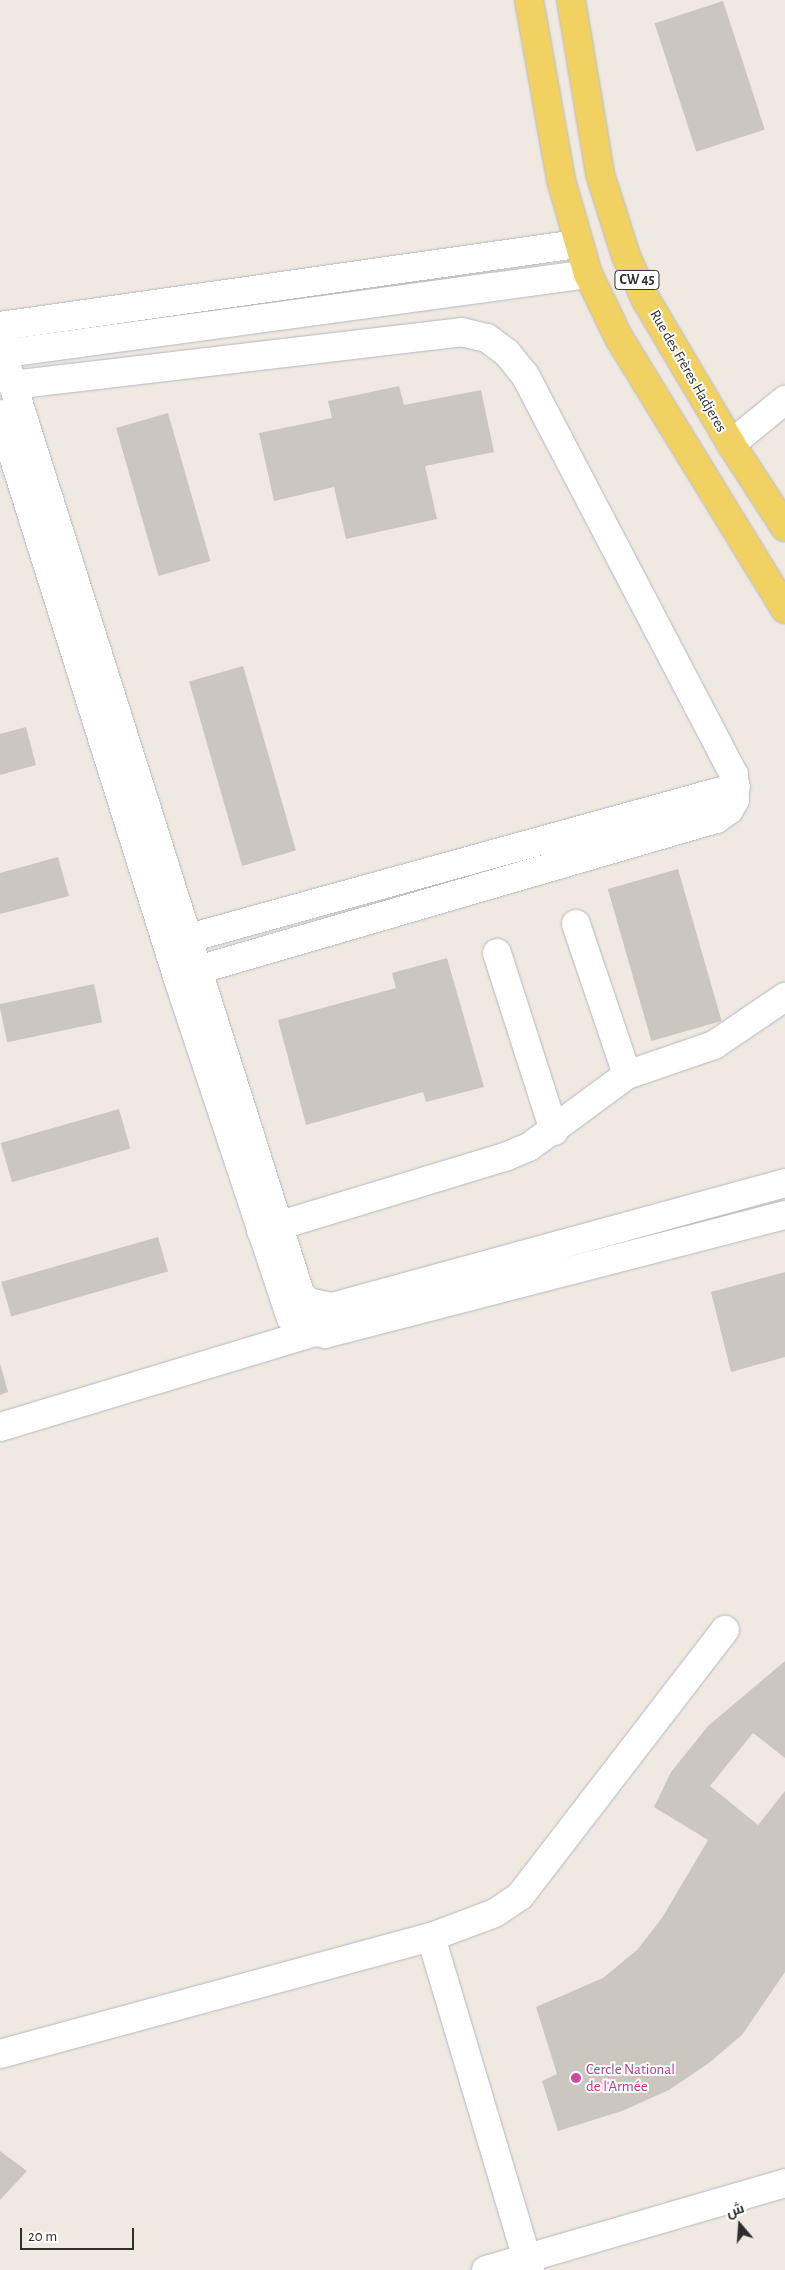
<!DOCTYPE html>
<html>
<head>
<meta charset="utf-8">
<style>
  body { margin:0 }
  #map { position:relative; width:785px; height:2270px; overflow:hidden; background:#efe9e1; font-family:"Alegreya Sans",Cairo,sans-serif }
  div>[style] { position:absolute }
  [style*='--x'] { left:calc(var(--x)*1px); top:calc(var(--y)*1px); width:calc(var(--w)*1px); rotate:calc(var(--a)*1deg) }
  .building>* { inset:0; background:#cbc7bf; transform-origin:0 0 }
  .roads { filter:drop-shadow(0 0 1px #b4b7c1) drop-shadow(0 0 1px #b4b7c1) }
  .minor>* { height:28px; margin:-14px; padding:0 14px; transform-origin:14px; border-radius:14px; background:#fff }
  .major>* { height:28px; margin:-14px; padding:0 14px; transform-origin:14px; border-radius:14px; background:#f2d163 }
  .dots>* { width:14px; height:14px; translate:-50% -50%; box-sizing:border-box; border:2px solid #fff; border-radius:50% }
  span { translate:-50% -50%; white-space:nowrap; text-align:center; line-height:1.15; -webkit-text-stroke:4px #fff; paint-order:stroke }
  .shield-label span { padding:1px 4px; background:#fff; border:1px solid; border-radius:4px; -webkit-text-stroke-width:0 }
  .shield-label { font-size:14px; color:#2e2e2e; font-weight:700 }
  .street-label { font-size:15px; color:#2e2e2e }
  .hotel-label { font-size:15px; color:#b23c85 }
  .left { translate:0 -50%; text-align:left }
  .north { position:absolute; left:715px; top:2200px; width:50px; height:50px; -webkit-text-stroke:4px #fff; paint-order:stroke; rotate:342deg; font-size:14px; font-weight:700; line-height:20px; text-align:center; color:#2e2e2e }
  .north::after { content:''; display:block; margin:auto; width:18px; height:22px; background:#2e2e2e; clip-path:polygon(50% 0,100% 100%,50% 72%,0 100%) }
  .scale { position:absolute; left:20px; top:2228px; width:114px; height:22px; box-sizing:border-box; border:2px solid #2e2e2e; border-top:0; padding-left:6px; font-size:15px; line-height:18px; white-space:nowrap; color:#2e2e2e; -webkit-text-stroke:4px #fff; paint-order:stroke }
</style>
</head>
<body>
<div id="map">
  <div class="building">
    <div style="left:723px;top:1px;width:135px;height:72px;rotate:72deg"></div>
    <div style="clip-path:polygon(399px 386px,404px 405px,481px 390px,494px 452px,425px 466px,437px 519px,346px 539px,334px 487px,274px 501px,259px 433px,332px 418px,328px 401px)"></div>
    <div style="left:168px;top:413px;width:154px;height:54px;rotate:74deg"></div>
    <div style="left:243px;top:666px;width:192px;height:56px;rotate:74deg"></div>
    <div style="clip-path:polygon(26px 727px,36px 765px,0 775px,0 734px)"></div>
    <div style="clip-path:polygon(58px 857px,69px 896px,0 914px,0 873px)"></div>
    <div style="left:678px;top:869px;width:158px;height:73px;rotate:74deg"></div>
    <div style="clip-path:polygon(447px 958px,484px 1087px,426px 1102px,423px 1092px,306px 1125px,278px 1020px,396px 988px,392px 973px)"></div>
    <div style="left:94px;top:984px;width:39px;height:97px;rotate:78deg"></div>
    <div style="left:119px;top:1109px;width:41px;height:123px;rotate:74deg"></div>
    <div style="left:158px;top:1237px;width:36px;height:163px;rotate:74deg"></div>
    <div style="clip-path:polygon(785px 1272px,785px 1357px,731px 1372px,711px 1292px)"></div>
    <div style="clip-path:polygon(0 1363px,8px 1392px,0 1395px)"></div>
    <div style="clip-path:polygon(785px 1661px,785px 1758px,753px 1733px,710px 1786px,758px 1825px,785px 1791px,785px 1972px,742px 2035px,709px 2063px,669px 2090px,622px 2111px,558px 2131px,542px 2081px,557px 2074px,536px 2007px,603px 1978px,637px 1950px,662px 1918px,708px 1840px,654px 1807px,671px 1772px,708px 1726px)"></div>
    <div style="clip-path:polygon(0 2151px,27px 2171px,0 2200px)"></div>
  </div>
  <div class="roads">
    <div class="minor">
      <div style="--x:0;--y:326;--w:583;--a:-8.09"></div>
      <div style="--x:0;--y:344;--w:995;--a:72.46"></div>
      <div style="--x:300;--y:1293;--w:12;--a:48"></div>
      <div style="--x:308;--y:1302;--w:25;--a:12"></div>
      <div style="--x:332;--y:1307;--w:470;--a:-15.3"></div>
      <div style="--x:0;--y:354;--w:593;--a:-7.75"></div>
      <div style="--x:12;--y:385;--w:452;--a:-6.7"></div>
      <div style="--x:461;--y:332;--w:27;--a:13"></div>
      <div style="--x:487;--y:338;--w:25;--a:37"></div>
      <div style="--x:507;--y:353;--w:28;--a:51"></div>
      <div style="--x:525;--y:375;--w:450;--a:62.4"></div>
      <div style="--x:734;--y:774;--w:26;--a:88"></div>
      <div style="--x:735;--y:800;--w:12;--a:121"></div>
      <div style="--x:729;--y:810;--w:16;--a:145"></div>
      <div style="--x:716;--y:819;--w:561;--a:163.76"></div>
      <div style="--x:0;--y:414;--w:589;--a:72.52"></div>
      <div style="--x:177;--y:976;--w:360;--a:71.6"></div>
      <div style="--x:291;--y:1318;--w:13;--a:48"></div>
      <div style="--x:300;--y:1328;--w:26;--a:13"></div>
      <div style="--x:325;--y:1334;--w:475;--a:-14.5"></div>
      <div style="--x:731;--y:444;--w:70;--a:-39.2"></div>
      <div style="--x:576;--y:924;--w:159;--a:71.3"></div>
      <div style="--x:171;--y:943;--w:586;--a:-15.44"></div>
      <div style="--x:497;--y:953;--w:187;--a:72.2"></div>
      <div style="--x:261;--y:1231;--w:255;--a:-16.9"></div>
      <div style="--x:505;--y:1157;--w:26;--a:-23"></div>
      <div style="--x:529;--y:1147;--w:122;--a:-36.3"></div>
      <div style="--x:627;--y:1075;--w:92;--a:-19"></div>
      <div style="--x:714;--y:1045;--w:86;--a:-34.1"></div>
      <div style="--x:0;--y:1427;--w:326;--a:-16.8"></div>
      <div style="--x:431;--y:1937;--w:347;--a:73.4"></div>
      <div style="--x:0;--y:2054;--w:447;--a:-15.2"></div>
      <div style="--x:431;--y:1937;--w:68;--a:-20.6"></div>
      <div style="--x:495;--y:1913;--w:30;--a:-34"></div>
      <div style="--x:520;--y:1896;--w:336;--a:-52.4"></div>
      <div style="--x:486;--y:2270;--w:311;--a:-16.2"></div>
    </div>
    <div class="major">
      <div style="--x:529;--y:0;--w:183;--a:79.9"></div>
      <div style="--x:561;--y:180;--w:98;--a:74"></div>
      <div style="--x:588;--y:274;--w:71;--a:64.2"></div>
      <div style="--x:619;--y:338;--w:318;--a:58.5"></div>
      <div style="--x:571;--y:0;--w:176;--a:80.5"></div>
      <div style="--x:600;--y:174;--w:86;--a:72.4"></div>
      <div style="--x:626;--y:256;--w:48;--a:65.6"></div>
      <div style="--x:646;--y:300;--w:167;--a:59.4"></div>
      <div style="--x:731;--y:444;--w:99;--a:57"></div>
    </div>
  </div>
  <div class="dots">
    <div style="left:576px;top:2078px;background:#d1479c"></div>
  </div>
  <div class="shield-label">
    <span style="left:637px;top:280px">CW 45</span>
  </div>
  <div class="street-label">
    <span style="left:688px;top:371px;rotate:60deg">Rue des Frères Hadjeres</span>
  </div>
  <div class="hotel-label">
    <span class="left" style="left:586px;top:2078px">Cercle National<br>de l'Armée</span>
  </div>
  <div class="north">ش</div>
  <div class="scale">20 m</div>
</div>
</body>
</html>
